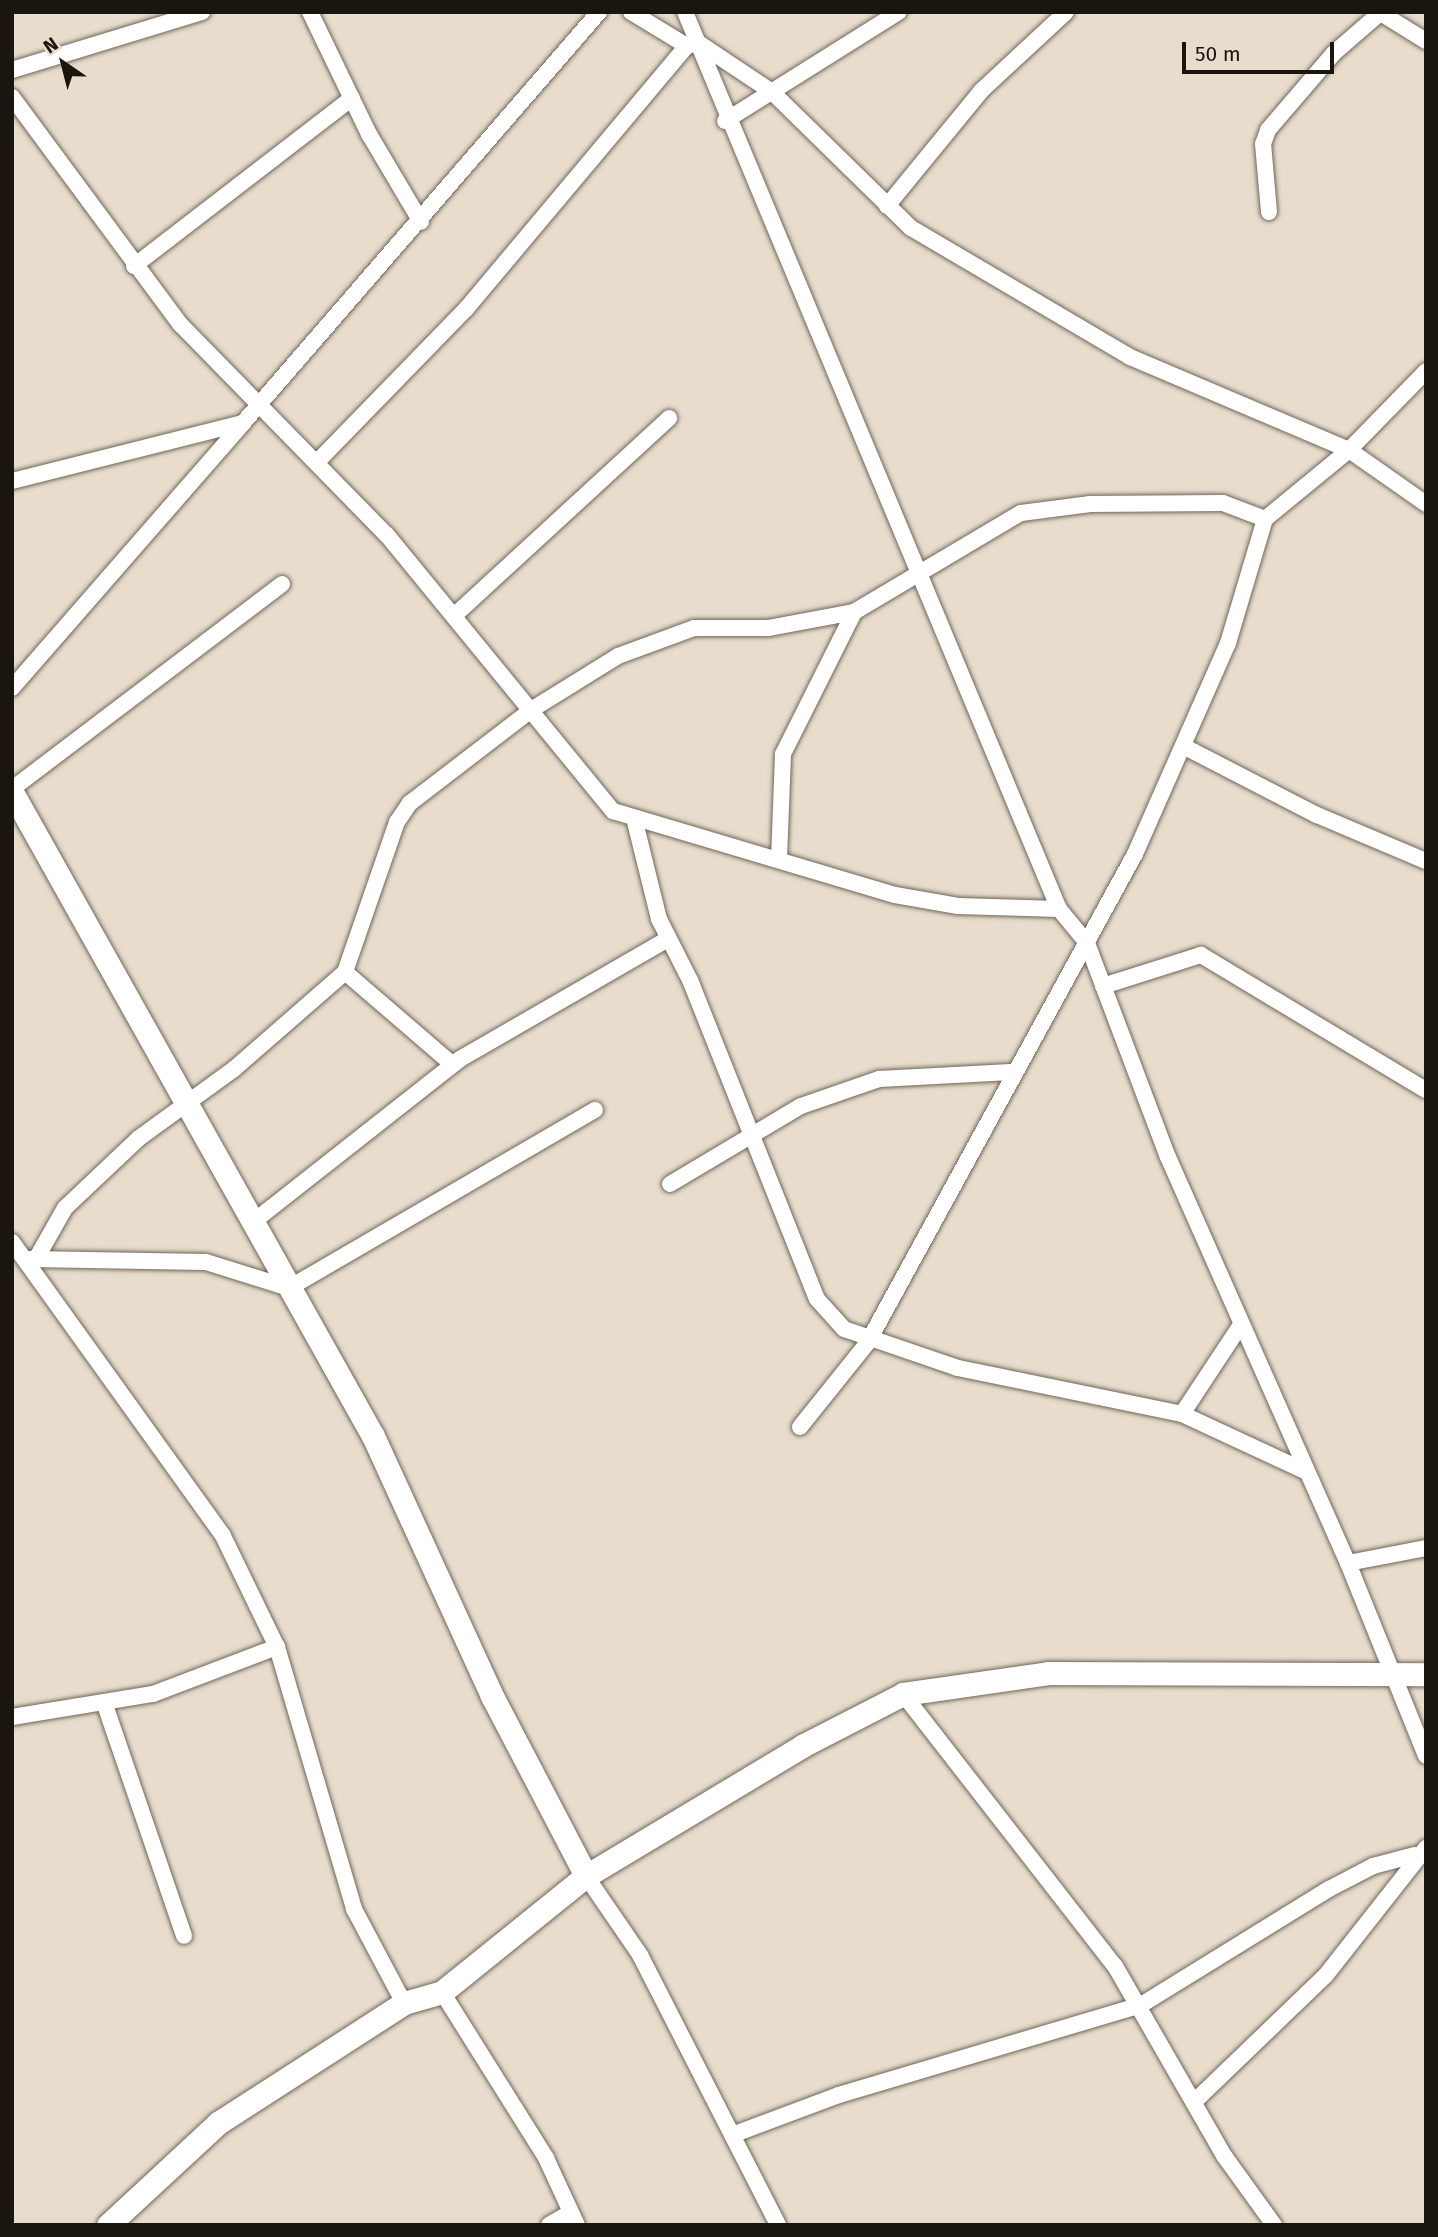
<!DOCTYPE html>
<html>
<head>
<meta charset="utf-8">
<style>
  body { margin:0 }
  #map { position:relative; width:1438px; height:2237px; overflow:hidden; background:#e8dccd; font-family:"Fira Sans",sans-serif }
  div>[style] { position:absolute }
  [style*='--x'] { left:calc(var(--x)*1px); top:calc(var(--y)*1px); width:calc(var(--w)*1px); rotate:calc(var(--a)*1deg) }
  .roads { filter:drop-shadow(0 0 2px #706658) drop-shadow(0 0 2px #706658) }
  .street>* { height:16px; margin:-8px; padding:0 8px; transform-origin:8px; border-radius:8px; background:#fff }
  .secondary>* { height:23px; margin:-11.5px; padding:0 11.5px; transform-origin:11.5px; border-radius:11.5px; background:#fff }
  span { translate:-50% -50%; white-space:nowrap; text-align:center; line-height:1.15; -webkit-text-stroke:5px #e8dccd; paint-order:stroke }
  .frame { position:absolute; inset:0; border:14px solid #19150f; pointer-events:none }
  .north { position:absolute; left:28px; top:28px; width:70px; height:70px; -webkit-text-stroke:5px #e8dccd; paint-order:stroke; rotate:325deg; font-size:19px; font-weight:700; line-height:28px; text-align:center; color:#19150f }
  .north::after { content:''; display:block; margin:auto; width:24px; height:32px; background:#19150f; clip-path:polygon(50% 0,100% 100%,50% 72%,0 100%) }
  .scale { position:absolute; left:1182px; top:42px; width:152px; height:32px; box-sizing:border-box; border:4px solid #19150f; border-top:0; padding-left:9px; font-size:21px; line-height:24px; white-space:nowrap; color:#19150f; -webkit-text-stroke:5px #e8dccd; paint-order:stroke }
</style>
</head>
<body>
<div id="map">
  <div class="roads">
    <div class="street">
      <div style="--x:310;--y:12;--w:136;--a:64.2"></div>
      <div style="--x:369;--y:134;--w:102;--a:59.4"></div>
      <div style="--x:631;--y:12;--w:66;--a:31.3"></div>
      <div style="--x:687;--y:46;--w:11;--a:-22"></div>
      <div style="--x:697;--y:42;--w:90;--a:33.7"></div>
      <div style="--x:772;--y:92;--w:194;--a:44.4"></div>
      <div style="--x:911;--y:228;--w:254;--a:30.5"></div>
      <div style="--x:1130;--y:357;--w:238;--a:23"></div>
      <div style="--x:1349;--y:450;--w:94;--a:35"></div>
      <div style="--x:685;--y:12;--w:972;--a:67.37"></div>
      <div style="--x:1059;--y:909;--w:44;--a:50.5"></div>
      <div style="--x:1087;--y:943;--w:229;--a:69.3"></div>
      <div style="--x:1168;--y:1157;--w:444;--a:66.1"></div>
      <div style="--x:1348;--y:1563;--w:208;--a:68"></div>
      <div style="--x:1379;--y:12;--w:55;--a:31.7"></div>
      <div style="--x:12;--y:70;--w:199;--a:-17"></div>
      <div style="--x:12;--y:97;--w:284;--a:53.5"></div>
      <div style="--x:181;--y:325;--w:294;--a:45.6"></div>
      <div style="--x:387;--y:535;--w:357;--a:50.7"></div>
      <div style="--x:613;--y:811;--w:294;--a:16.6"></div>
      <div style="--x:895;--y:895;--w:64;--a:9.9"></div>
      <div style="--x:958;--y:906;--w:101;--a:1.7"></div>
      <div style="--x:725;--y:121;--w:205;--a:-32.1"></div>
      <div style="--x:887;--y:206;--w:149;--a:-50.7"></div>
      <div style="--x:981;--y:91;--w:116;--a:-42.9"></div>
      <div style="--x:1269;--y:212;--w:68;--a:-95"></div>
      <div style="--x:1263;--y:144;--w:15;--a:-70"></div>
      <div style="--x:1268;--y:130;--w:101;--a:-49.4"></div>
      <div style="--x:1334;--y:53;--w:61;--a:-41"></div>
      <div style="--x:134;--y:266;--w:275;--a:-37.6"></div>
      <div style="--x:319;--y:460;--w:211;--a:-45.8"></div>
      <div style="--x:466;--y:309;--w:344;--a:-50"></div>
      <div style="--x:12;--y:481;--w:238;--a:-14.1"></div>
      <div style="--x:243;--y:423;--w:544;--a:-49.1"></div>
      <div style="--x:455;--y:615;--w:291;--a:-42.6"></div>
      <div style="--x:12;--y:688;--w:352;--a:-48.9"></div>
      <div style="--x:1185;--y:747;--w:148;--a:27.3"></div>
      <div style="--x:1317;--y:815;--w:118;--a:22.9"></div>
      <div style="--x:12;--y:789;--w:339;--a:-37.2"></div>
      <div style="--x:635;--y:822;--w:100;--a:76.1"></div>
      <div style="--x:659;--y:919;--w:68;--a:63.1"></div>
      <div style="--x:690;--y:980;--w:343;--a:68.3"></div>
      <div style="--x:817;--y:1299;--w:40;--a:48"></div>
      <div style="--x:844;--y:1329;--w:120;--a:18.9"></div>
      <div style="--x:958;--y:1368;--w:229;--a:11.6"></div>
      <div style="--x:1182;--y:1414;--w:136;--a:24.9"></div>
      <div style="--x:779;--y:859;--w:105;--a:-87.8"></div>
      <div style="--x:783;--y:754;--w:159;--a:-63.4"></div>
      <div style="--x:345;--y:972;--w:141;--a:40.7"></div>
      <div style="--x:1103;--y:986;--w:103;--a:-17.6"></div>
      <div style="--x:1201;--y:955;--w:262;--a:31"></div>
      <div style="--x:670;--y:1184;--w:152;--a:-30.8"></div>
      <div style="--x:801;--y:1106;--w:83;--a:-19.1"></div>
      <div style="--x:879;--y:1079;--w:132;--a:-3"></div>
      <div style="--x:253;--y:1222;--w:263;--a:-38.2"></div>
      <div style="--x:460;--y:1059;--w:240;--a:-30"></div>
      <div style="--x:12;--y:1242;--w:362;--a:54.3"></div>
      <div style="--x:223;--y:1536;--w:123;--a:64.1"></div>
      <div style="--x:277;--y:1647;--w:273;--a:73.6"></div>
      <div style="--x:354;--y:1909;--w:106;--a:62"></div>
      <div style="--x:29;--y:1259;--w:177;--a:1"></div>
      <div style="--x:206;--y:1262;--w:87;--a:17.4"></div>
      <div style="--x:289;--y:1288;--w:354;--a:-30.2"></div>
      <div style="--x:36;--y:1259;--w:59;--a:-60.4"></div>
      <div style="--x:65;--y:1208;--w:102;--a:-43.4"></div>
      <div style="--x:139;--y:1138;--w:117;--a:-36"></div>
      <div style="--x:234;--y:1069;--w:147;--a:-41.1"></div>
      <div style="--x:345;--y:972;--w:159;--a:-70.9"></div>
      <div style="--x:397;--y:822;--w:23;--a:-56"></div>
      <div style="--x:410;--y:803;--w:153;--a:-37.5"></div>
      <div style="--x:531;--y:710;--w:102;--a:-31.8"></div>
      <div style="--x:618;--y:656;--w:81;--a:-20.2"></div>
      <div style="--x:694;--y:628;--w:75;--a:0"></div>
      <div style="--x:769;--y:628;--w:86;--a:-10.7"></div>
      <div style="--x:854;--y:612;--w:194;--a:-30.7"></div>
      <div style="--x:1021;--y:513;--w:70;--a:-7.4"></div>
      <div style="--x:1090;--y:504;--w:133;--a:-0.4"></div>
      <div style="--x:1223;--y:503;--w:45;--a:20.9"></div>
      <div style="--x:1182;--y:1414;--w:105;--a:-56.6"></div>
      <div style="--x:800;--y:1427;--w:109;--a:-51.3"></div>
      <div style="--x:868;--y:1342;--w:556;--a:-61.32"></div>
      <div style="--x:1135;--y:854;--w:231;--a:-66.2"></div>
      <div style="--x:1228;--y:643;--w:129;--a:-73.4"></div>
      <div style="--x:1265;--y:519;--w:109;--a:-39.4"></div>
      <div style="--x:1349;--y:450;--w:110;--a:-45.7"></div>
      <div style="--x:1348;--y:1563;--w:79;--a:-10.9"></div>
      <div style="--x:903;--y:1694;--w:345;--a:52.1"></div>
      <div style="--x:1115;--y:1966;--w:220;--a:60.1"></div>
      <div style="--x:1225;--y:2157;--w:84;--a:54.2"></div>
      <div style="--x:105;--y:1705;--w:244;--a:71.1"></div>
      <div style="--x:12;--y:1717;--w:143;--a:-9.3"></div>
      <div style="--x:153;--y:1694;--w:133;--a:-20.8"></div>
      <div style="--x:586;--y:1876;--w:96;--a:55.6"></div>
      <div style="--x:640;--y:1955;--w:303;--a:62.9"></div>
      <div style="--x:442;--y:1992;--w:196;--a:57.9"></div>
      <div style="--x:546;--y:2158;--w:74;--a:65.2"></div>
      <div style="--x:1196;--y:2100;--w:180;--a:-43.9"></div>
      <div style="--x:1326;--y:1975;--w:162;--a:-51.8"></div>
      <div style="--x:732;--y:2135;--w:114;--a:-20.5"></div>
      <div style="--x:839;--y:2095;--w:315;--a:-16.6"></div>
      <div style="--x:1141;--y:2005;--w:221;--a:-31.7"></div>
      <div style="--x:1329;--y:1889;--w:50;--a:-27.6"></div>
      <div style="--x:1373;--y:1866;--w:43;--a:-14.7"></div>
      <div style="--x:549;--y:2225;--w:24;--a:-30"></div>
    </div>
    <div class="secondary">
      <div style="--x:12;--y:792;--w:738;--a:60.73"></div>
      <div style="--x:373;--y:1436;--w:286;--a:65.4"></div>
      <div style="--x:492;--y:1696;--w:203;--a:62.4"></div>
      <div style="--x:108;--y:2225;--w:150;--a:-42.8"></div>
      <div style="--x:218;--y:2123;--w:221;--a:-32.8"></div>
      <div style="--x:404;--y:2003;--w:40;--a:-16"></div>
      <div style="--x:442;--y:1992;--w:185;--a:-38.9"></div>
      <div style="--x:586;--y:1876;--w:252;--a:-31"></div>
      <div style="--x:802;--y:1746;--w:114;--a:-27.2"></div>
      <div style="--x:903;--y:1694;--w:147;--a:-8.2"></div>
      <div style="--x:1048;--y:1673;--w:378;--a:0.2"></div>
    </div>
  </div>
  <div class="frame"></div>
  <div class="north">N</div>
  <div class="scale">50 m</div>
</div>
</body>
</html>
